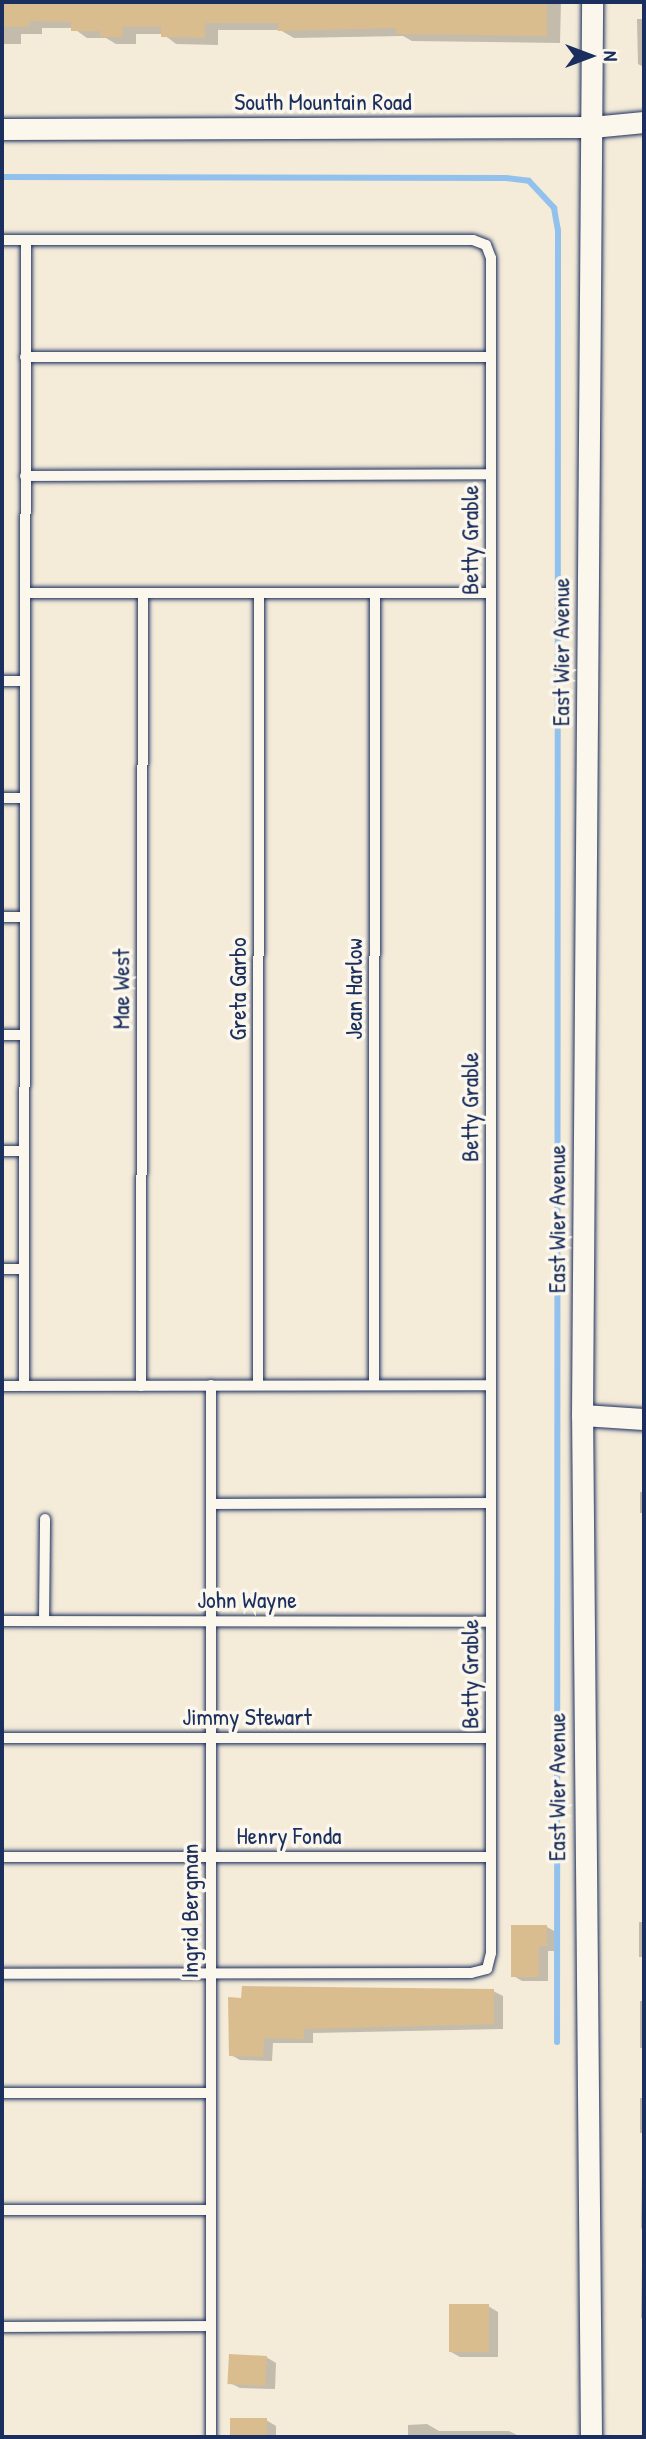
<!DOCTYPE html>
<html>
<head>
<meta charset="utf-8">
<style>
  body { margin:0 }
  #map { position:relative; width:646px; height:2439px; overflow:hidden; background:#f4ebd9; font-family:"Patrick Hand",sans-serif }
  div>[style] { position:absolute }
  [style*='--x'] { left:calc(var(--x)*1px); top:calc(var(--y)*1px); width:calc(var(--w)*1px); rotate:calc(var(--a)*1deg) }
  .shadow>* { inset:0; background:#0003; transform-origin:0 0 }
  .stream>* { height:6px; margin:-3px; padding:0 3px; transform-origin:3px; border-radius:3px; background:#92c1ed }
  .building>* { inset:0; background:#dabd8f; transform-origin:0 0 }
  .roads { filter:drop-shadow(0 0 2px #1b2f5e) drop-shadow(0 0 2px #1b2f5e) }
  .service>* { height:10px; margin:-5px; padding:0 5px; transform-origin:5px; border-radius:5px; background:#fbf7ec }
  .minor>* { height:21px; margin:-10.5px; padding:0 10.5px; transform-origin:10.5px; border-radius:10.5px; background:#fbf7ec }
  span { translate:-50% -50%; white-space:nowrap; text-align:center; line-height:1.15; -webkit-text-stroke:7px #fbf7ec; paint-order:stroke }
  .street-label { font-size:24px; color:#1b2f5e }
  .frame { position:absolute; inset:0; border:4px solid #1b2f5e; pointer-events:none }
  .north { position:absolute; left:555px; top:21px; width:70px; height:70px; -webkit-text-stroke:5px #fbf7ec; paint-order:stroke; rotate:90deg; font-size:19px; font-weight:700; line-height:28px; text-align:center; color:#1b2f5e }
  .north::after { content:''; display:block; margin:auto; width:24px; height:32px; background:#1b2f5e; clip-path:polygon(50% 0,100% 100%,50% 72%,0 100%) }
</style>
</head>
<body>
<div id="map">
  <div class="shadow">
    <div style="clip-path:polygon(2px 2px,561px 2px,560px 43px,412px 41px,403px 36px,294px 38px,280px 30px,218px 30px,218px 45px,176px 44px,163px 34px,136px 34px,136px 44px,116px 44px,106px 38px,87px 38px,73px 28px,42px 28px,42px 34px,21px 34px,21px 44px,2px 44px)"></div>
    <div style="clip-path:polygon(637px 19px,644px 19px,644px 67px,638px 64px)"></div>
    <div style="left:640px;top:1492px;width:4px;height:21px"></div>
    <div style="clip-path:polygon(644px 1685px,644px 1759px,643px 1698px)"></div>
    <div style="left:644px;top:1922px;width:35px;height:5px;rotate:90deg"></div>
    <div style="clip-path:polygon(547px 1927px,556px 1932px,556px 1951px,548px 1951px,548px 1981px,522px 1981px,512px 1975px)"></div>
    <div style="clip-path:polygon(493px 1991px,503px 1996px,503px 2029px,313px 2033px,313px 2043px,273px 2043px,272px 2061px,240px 2060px,231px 2055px,243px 1999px)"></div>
    <div style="left:640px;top:2001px;width:4px;height:47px"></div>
    <div style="left:640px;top:2098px;width:4px;height:35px"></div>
    <div style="clip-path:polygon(642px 2176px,644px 2176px,644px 2230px,641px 2228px)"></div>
    <div style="clip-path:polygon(642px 2266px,644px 2266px,644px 2319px,641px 2318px)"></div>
    <div style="clip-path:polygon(488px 2306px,498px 2312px,498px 2357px,460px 2357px,451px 2352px)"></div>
    <div style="clip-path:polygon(266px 2357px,276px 2363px,275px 2389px,240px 2388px,230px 2383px)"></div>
    <div style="clip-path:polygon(266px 2420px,276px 2426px,276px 2437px,232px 2437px,232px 2421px)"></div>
    <div style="clip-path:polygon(427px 2424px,439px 2431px,509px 2431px,521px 2437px,408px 2437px,408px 2425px)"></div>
  </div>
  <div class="stream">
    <div style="--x:2;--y:177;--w:504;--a:0.11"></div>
    <div style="--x:506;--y:178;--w:23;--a:7"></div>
    <div style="--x:529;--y:181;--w:37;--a:47"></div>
    <div style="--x:554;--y:208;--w:22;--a:80"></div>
    <div style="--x:558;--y:230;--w:1812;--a:90.03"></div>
  </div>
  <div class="building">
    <div style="clip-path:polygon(2px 2px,547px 2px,547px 36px,396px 34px,396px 28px,278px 31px,278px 23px,205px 23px,205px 38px,161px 37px,161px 27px,123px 27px,123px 37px,100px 37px,100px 31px,71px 31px,71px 22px,29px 21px,29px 27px,2px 27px)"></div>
    <div style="clip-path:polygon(511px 1925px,547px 1925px,547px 1946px,539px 1946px,539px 1977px,511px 1977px)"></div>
    <div style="clip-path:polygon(242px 1986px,494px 1989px,494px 2024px,304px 2029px,304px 2039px,264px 2038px,263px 2057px,229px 2056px,228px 1997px,241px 1998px)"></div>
    <div style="left:489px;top:2304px;width:48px;height:40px;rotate:90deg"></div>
    <div style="left:229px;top:2354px;width:38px;height:30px;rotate:3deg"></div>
    <div style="left:267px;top:2418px;width:19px;height:37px;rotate:90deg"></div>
  </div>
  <div class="roads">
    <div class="service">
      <div style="--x:2;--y:240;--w:471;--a:0"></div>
      <div style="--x:473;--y:240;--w:14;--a:21"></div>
      <div style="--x:486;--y:245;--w:14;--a:69"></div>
      <div style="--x:491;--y:258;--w:1695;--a:90"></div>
      <div style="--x:491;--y:1953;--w:16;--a:104"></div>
      <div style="--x:487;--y:1969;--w:16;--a:166"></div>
      <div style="--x:471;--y:1973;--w:469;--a:179.9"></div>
      <div style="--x:25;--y:357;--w:466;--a:0"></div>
      <div style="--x:25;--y:476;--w:466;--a:-0.2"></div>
      <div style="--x:25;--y:593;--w:466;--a:0"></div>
      <div style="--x:2;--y:681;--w:23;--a:0"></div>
      <div style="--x:2;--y:798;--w:23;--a:0"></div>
      <div style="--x:2;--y:917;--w:22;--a:0"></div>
      <div style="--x:2;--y:1035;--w:22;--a:0"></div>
      <div style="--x:2;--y:1151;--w:22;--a:0"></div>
      <div style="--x:2;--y:1269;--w:22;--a:0"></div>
      <div style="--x:258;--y:1385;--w:792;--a:-89.93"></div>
      <div style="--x:374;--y:1385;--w:792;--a:-89.93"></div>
      <div style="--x:2;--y:1386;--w:489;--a:-0.1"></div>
      <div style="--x:24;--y:1386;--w:1146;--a:-89.9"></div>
      <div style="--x:141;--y:1386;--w:793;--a:-89.86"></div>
      <div style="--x:211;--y:1504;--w:280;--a:-0.2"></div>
      <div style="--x:2;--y:1621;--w:489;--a:0.1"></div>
      <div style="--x:44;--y:1621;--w:102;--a:-89.4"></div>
      <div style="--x:2;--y:1738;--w:489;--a:0"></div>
      <div style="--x:2;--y:1857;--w:489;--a:0"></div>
      <div style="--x:2;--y:2093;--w:209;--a:0"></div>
      <div style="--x:2;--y:2210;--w:209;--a:0"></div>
      <div style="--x:2;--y:2327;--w:209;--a:-0.3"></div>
      <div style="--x:211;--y:2437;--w:1052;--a:-90"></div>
    </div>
    <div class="minor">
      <div style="--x:2;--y:129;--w:590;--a:-0.19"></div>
      <div style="--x:592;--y:127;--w:52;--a:-5.5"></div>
      <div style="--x:582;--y:1415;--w:62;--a:3.7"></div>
      <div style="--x:591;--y:2437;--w:1022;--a:-90.5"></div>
      <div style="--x:582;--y:1415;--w:1413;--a:-89.59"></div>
    </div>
  </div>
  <div class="street-label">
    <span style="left:323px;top:102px">South Mountain Road</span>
    <span style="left:470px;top:540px;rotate:-90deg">Betty Grable</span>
    <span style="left:561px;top:652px;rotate:-90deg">East Wier Avenue</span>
    <span style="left:121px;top:989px;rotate:-90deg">Mae West</span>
    <span style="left:238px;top:989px;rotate:-90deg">Greta Garbo</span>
    <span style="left:354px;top:989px;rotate:-90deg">Jean Harlow</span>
    <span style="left:470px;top:1107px;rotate:-90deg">Betty Grable</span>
    <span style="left:557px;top:1219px;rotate:-90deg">East Wier Avenue</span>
    <span style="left:247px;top:1600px">John Wayne</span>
    <span style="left:470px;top:1674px;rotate:-90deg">Betty Grable</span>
    <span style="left:247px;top:1717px">Jimmy Stewart</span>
    <span style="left:557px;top:1787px;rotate:-90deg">East Wier Avenue</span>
    <span style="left:289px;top:1836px">Henry Fonda</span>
    <span style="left:190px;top:1911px;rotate:-90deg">Ingrid Bergman</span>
  </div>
  <div class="frame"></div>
  <div class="north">N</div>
</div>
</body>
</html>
